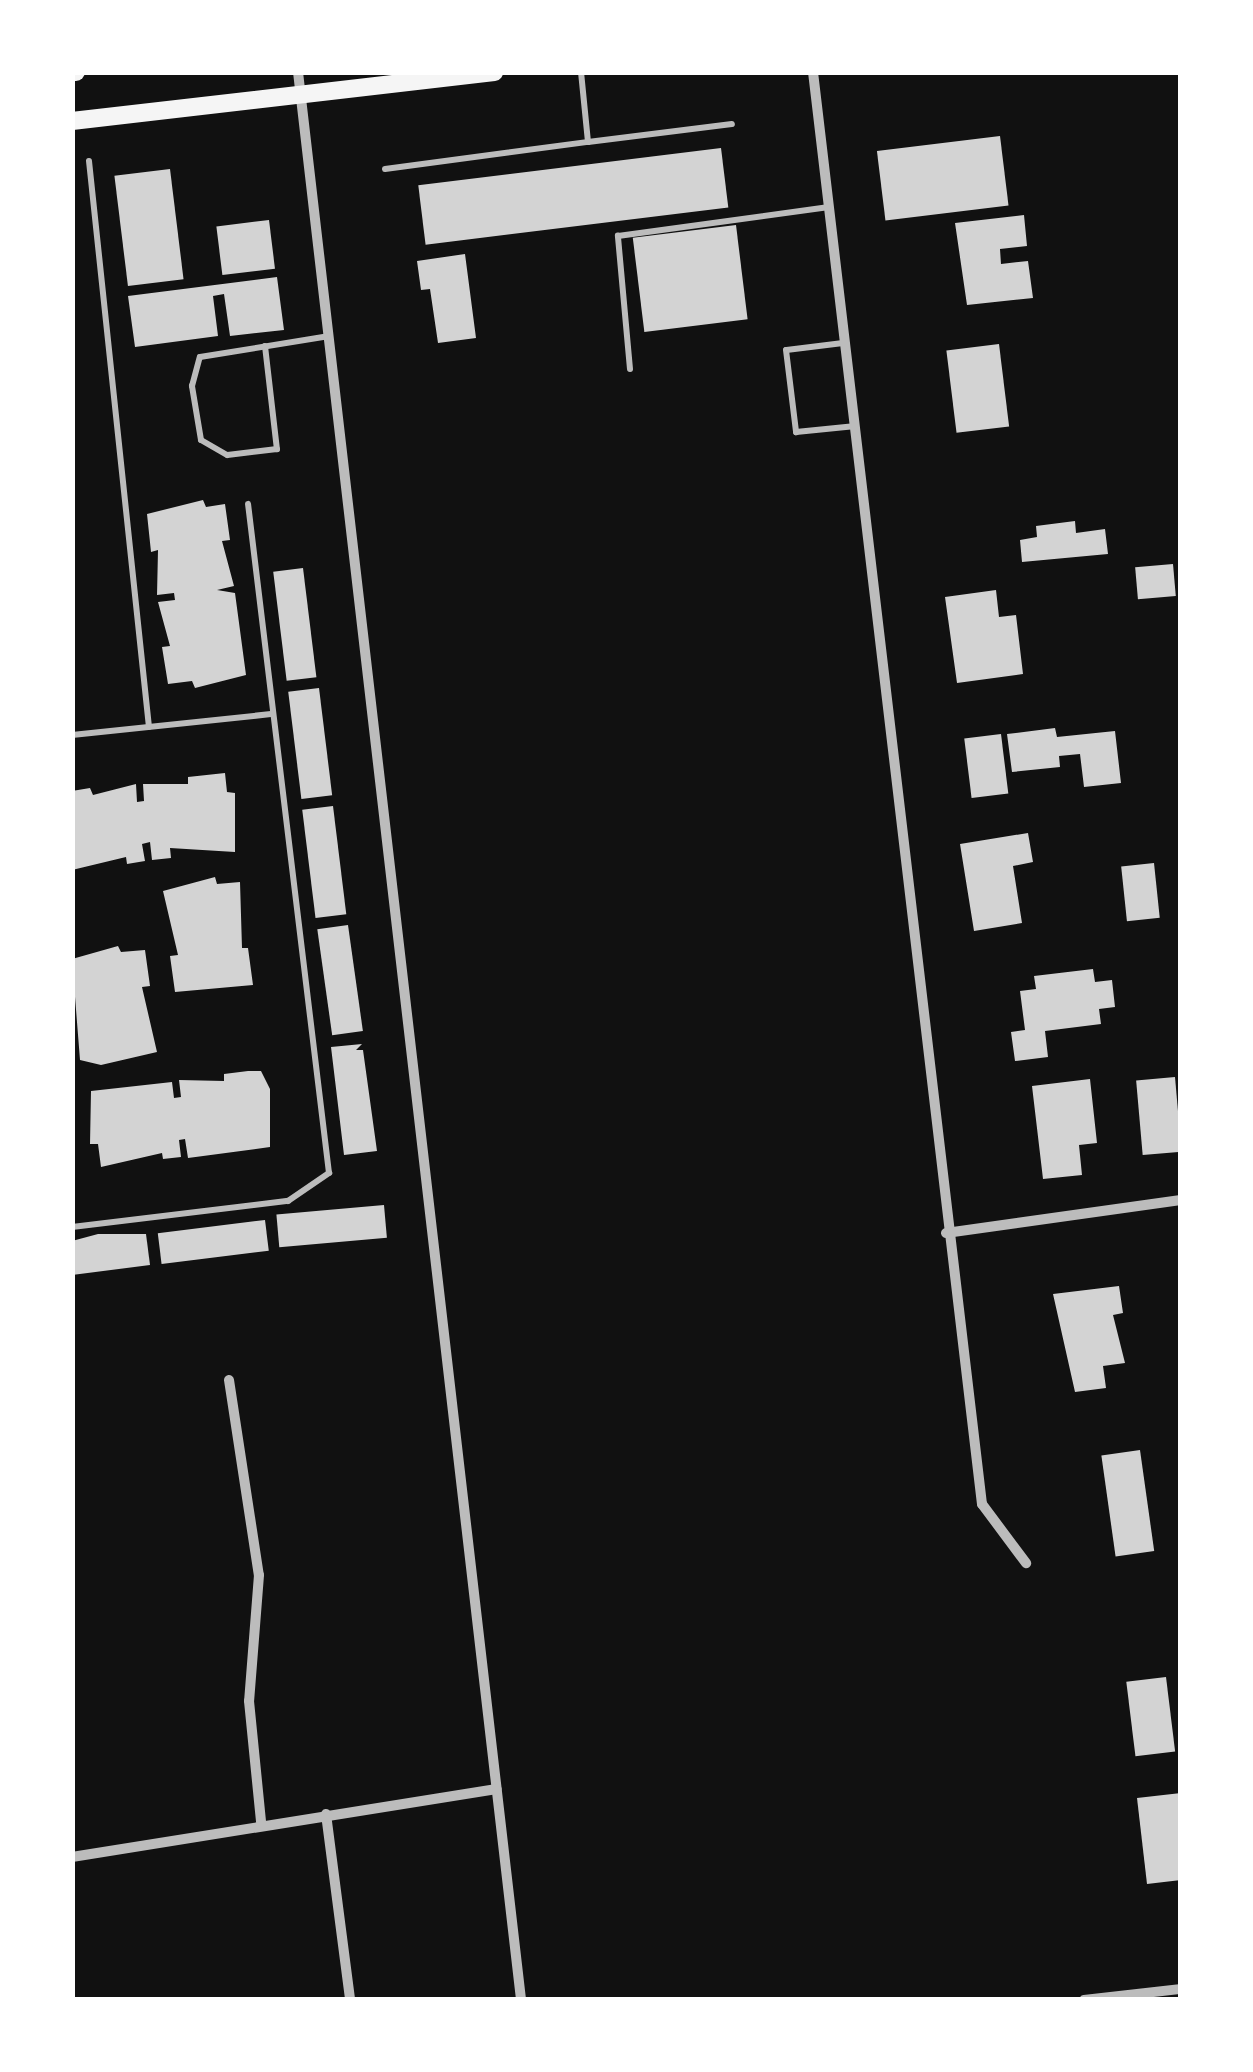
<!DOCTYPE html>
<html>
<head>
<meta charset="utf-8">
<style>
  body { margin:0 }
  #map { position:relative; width:1253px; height:2072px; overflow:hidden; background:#111; font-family:"Open Sans",sans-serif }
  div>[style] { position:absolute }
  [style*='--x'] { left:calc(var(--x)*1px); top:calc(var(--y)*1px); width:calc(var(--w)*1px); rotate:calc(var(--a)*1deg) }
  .building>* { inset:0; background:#d3d3d3; transform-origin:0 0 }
  .service>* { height:6px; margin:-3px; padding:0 3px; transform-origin:3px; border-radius:3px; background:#bcbcbc }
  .minor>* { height:10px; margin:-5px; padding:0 5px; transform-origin:5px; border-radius:5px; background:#bcbcbc }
  .primary>* { height:18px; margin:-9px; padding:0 9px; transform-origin:9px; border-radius:9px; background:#f5f5f5 }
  span { translate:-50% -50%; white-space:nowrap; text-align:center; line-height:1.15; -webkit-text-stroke:12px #fff; paint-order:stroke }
  .frame { position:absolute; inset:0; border:75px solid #fff; pointer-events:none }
</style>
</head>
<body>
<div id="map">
  <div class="building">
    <div style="left:1000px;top:136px;width:70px;height:124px;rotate:83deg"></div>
    <div style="left:721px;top:148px;width:60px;height:305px;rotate:83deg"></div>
    <div style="left:170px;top:169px;width:111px;height:56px;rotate:83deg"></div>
    <div style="clip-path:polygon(1024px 215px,1027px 246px,1000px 249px,1001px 264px,1028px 261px,1033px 298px,967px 305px,955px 223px)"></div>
    <div style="left:269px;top:220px;width:49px;height:53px;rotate:83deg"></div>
    <div style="left:736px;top:225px;width:95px;height:104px;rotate:83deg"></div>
    <div style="clip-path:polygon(465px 254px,476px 338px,438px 343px,430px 289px,421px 290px,417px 261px)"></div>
    <div style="clip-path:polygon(277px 277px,284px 330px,230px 336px,224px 294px,213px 296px,218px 336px,135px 347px,128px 296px)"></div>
    <div style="left:999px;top:344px;width:83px;height:53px;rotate:83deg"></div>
    <div style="clip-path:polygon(203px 500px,206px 507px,225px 504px,230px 540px,222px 541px,234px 586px,217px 590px,235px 593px,246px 675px,195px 688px,192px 681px,168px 684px,162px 647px,170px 646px,158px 602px,175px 600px,174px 593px,157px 595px,158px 550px,151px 552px,147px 514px)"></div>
    <div style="clip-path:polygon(1075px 521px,1076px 533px,1105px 529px,1108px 554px,1022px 562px,1020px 540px,1037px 537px,1036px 526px)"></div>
    <div style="left:1173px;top:564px;width:32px;height:38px;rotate:85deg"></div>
    <div style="left:303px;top:568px;width:110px;height:30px;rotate:83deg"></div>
    <div style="clip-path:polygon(996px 590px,999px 617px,1016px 615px,1023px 674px,957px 683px,945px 597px)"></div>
    <div style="left:319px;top:688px;width:108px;height:31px;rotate:83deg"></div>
    <div style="clip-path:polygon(1055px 728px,1057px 737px,1115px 731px,1121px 783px,1084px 787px,1080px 754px,1059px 756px,1060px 767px,1012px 772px,1007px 734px)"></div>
    <div style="left:1001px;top:734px;width:60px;height:37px;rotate:83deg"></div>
    <div style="clip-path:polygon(225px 773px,227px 792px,235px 793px,235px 852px,170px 848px,171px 858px,152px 860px,150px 842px,142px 844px,145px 861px,127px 864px,126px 857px,72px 870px,72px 791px,90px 788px,93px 795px,136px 784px,137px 802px,144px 801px,143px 784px,188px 784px,188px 777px)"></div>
    <div style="left:333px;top:806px;width:109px;height:31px;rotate:83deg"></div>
    <div style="clip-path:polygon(1028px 833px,1033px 862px,1013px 866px,1022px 923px,974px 931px,960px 844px)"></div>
    <div style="left:1154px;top:863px;width:55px;height:33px;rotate:84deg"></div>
    <div style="clip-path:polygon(215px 877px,217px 884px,240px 882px,242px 948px,248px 948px,253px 985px,175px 992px,170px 956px,178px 955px,163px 891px)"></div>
    <div style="left:348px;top:925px;width:107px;height:31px;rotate:82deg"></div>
    <div style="clip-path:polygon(118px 946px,121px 952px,145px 950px,150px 986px,142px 987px,157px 1052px,101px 1065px,80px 1060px,72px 959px)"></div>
    <div style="clip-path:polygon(1093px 969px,1095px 982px,1112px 980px,1115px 1007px,1099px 1009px,1101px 1024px,1045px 1031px,1048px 1057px,1015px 1061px,1011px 1032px,1025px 1030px,1020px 991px,1036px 989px,1034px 976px)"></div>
    <div style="clip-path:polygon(362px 1044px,356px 1050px,363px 1050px,377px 1151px,344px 1155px,331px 1047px)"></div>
    <div style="clip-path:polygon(248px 1071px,261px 1071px,270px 1089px,270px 1147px,188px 1158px,185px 1139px,179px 1140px,181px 1157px,163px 1159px,162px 1153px,101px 1167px,98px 1144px,90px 1144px,91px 1091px,172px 1082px,174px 1098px,181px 1097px,179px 1080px,224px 1081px,224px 1074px)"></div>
    <div style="left:1175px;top:1077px;width:75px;height:39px;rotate:85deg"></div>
    <div style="clip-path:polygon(1090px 1079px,1097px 1143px,1079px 1145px,1082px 1175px,1043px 1179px,1032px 1086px)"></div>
    <div style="left:384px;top:1205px;width:33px;height:108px;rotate:85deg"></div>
    <div style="left:265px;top:1220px;width:31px;height:108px;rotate:83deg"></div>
    <div style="clip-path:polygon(98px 1234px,146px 1234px,150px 1265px,72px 1275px,72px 1241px)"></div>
    <div style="clip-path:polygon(1119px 1286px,1123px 1313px,1113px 1315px,1125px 1363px,1103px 1366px,1106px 1388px,1075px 1392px,1053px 1294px)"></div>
    <div style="left:1140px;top:1450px;width:102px;height:39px;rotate:82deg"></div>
    <div style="left:1166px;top:1677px;width:75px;height:40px;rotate:83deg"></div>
    <div style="clip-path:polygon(1181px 1793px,1181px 1880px,1147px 1884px,1137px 1798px)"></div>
  </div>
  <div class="service">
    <div style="--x:588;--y:142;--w:145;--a:-7.1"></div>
    <div style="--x:89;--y:161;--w:569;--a:83.95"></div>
    <div style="--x:385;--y:169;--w:205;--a:-7.6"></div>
    <div style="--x:588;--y:142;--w:70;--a:-95.7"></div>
    <div style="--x:843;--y:343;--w:57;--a:173"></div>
    <div style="--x:786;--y:350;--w:83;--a:83"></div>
    <div style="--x:796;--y:432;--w:60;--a:-5.7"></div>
    <div style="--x:265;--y:346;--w:104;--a:83.4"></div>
    <div style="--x:277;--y:449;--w:50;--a:173.2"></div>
    <div style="--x:227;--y:455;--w:30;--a:-150"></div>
    <div style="--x:201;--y:440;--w:55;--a:-99.5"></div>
    <div style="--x:192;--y:386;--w:30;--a:-75"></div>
    <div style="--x:200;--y:357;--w:131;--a:-9.2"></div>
    <div style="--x:630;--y:369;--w:134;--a:-95.2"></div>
    <div style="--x:618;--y:236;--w:213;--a:-7.8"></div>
    <div style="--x:72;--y:735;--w:200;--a:-6"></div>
    <div style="--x:72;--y:1227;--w:218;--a:-6.9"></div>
    <div style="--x:288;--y:1201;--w:50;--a:-34.3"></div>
    <div style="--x:329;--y:1173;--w:674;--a:-96.9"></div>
  </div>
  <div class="minor">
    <div style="--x:298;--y:72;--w:1941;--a:83.4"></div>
    <div style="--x:813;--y:72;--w:1442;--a:83.27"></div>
    <div style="--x:982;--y:1504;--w:74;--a:53.3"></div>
    <div style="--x:946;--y:1233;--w:237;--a:-8"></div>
    <div style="--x:229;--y:1380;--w:197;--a:81.3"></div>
    <div style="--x:259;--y:1575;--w:126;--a:94.5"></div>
    <div style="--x:249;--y:1701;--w:122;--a:84.3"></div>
    <div style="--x:326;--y:1814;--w:188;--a:82.6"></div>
    <div style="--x:72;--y:1857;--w:430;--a:-9.1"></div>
    <div style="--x:1084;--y:2000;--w:98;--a:-6.5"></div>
  </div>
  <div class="primary">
    <div style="--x:72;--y:72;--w:4;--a:0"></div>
    <div style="--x:72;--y:121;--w:425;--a:-6.6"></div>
  </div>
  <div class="frame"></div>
</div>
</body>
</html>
